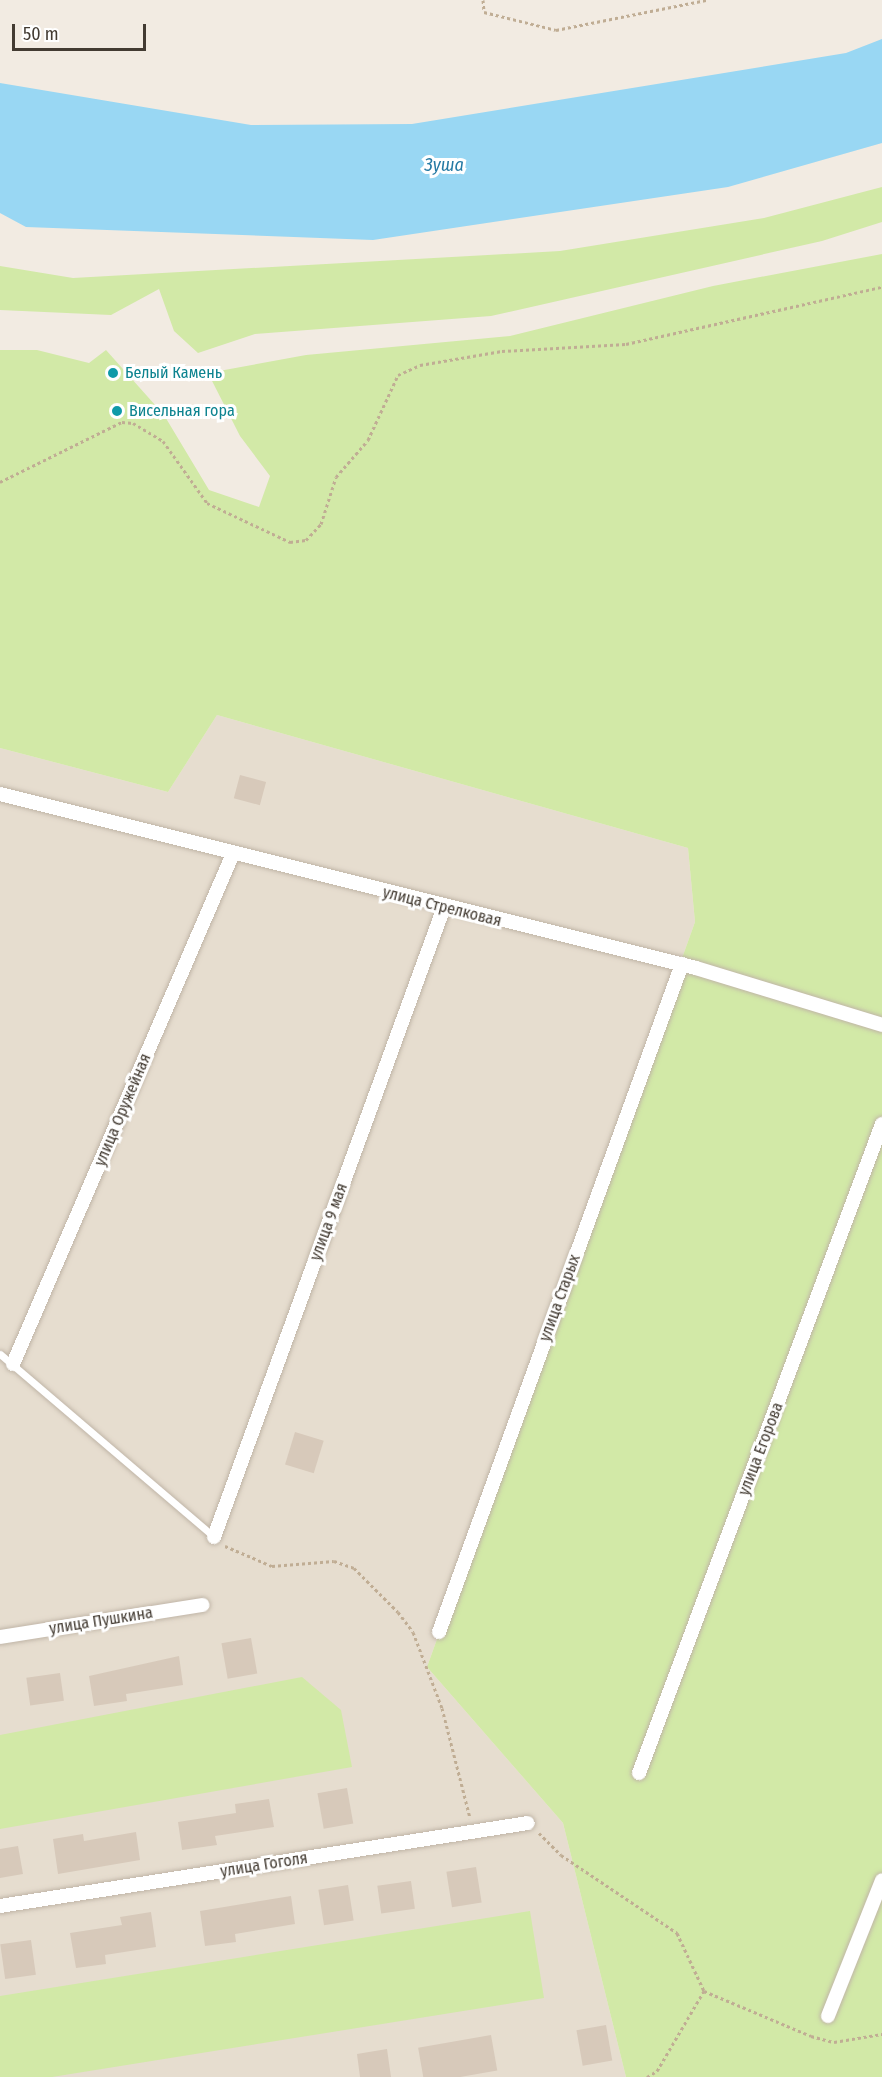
<!DOCTYPE html>
<html>
<head>
<meta charset="utf-8">
<style>
  body { margin:0 }
  #map { position:relative; width:882px; height:2077px; overflow:hidden; background:#f2ebe2; font-family:"Fira Sans Condensed",sans-serif }
  div>[style] { position:absolute }
  [style*='--x'] { left:calc(var(--x)*1px); top:calc(var(--y)*1px); width:calc(var(--w)*1px); rotate:calc(var(--a)*1deg) }
  .residential>* { inset:0; background:#e6ddcf }
  .green>* { inset:0; background:#d2e9a7 }
  .water>* { inset:0; background:#99d7f3 }
  .building>* { inset:0; background:#d7c9ba; transform-origin:0 0 }
  .path>* { height:3px; margin-top:-1.5px; transform-origin:0; background:repeating-linear-gradient(90deg,#c0ad94 0 3px,transparent 0 6px) }
  .roads { filter:drop-shadow(0 0 2px #c0b5a7) drop-shadow(0 0 2px #c0b5a7) }
  .service>* { height:7px; margin:-3.5px; padding:0 3.5px; transform-origin:3.5px; border-radius:3.5px; background:#fff }
  .minor>* { height:14px; margin:-7px; padding:0 7px; transform-origin:7px; border-radius:7px; background:#fff }
  .dots>* { width:16px; height:16px; translate:-50% -50%; box-sizing:border-box; border:3px solid #fff; border-radius:50% }
  span { translate:-50% -50%; white-space:nowrap; text-align:center; line-height:1.15; -webkit-text-stroke:6px #fff; paint-order:stroke }
  .culture-label { font-size:16px; color:#0d838f }
  .left { translate:0 -50%; text-align:left }
  .street-label { font-size:16px; color:#433b32 }
  .water-label { font-size:18px; color:#257aa4; font-style:italic }
  .scale { position:absolute; left:12px; top:24px; width:134px; height:27px; box-sizing:border-box; border:3px solid #433b32; border-top:0; padding-left:8px; font-size:18px; line-height:21px; white-space:nowrap; color:#433b32; -webkit-text-stroke:4px #fff; paint-order:stroke }
</style>
</head>
<body>
<div id="map">
  <div class="residential">
    <div style="clip-path:polygon(217px 715px,688px 848px,695px 922px,427px 1667px,563px 1823px,626px 2077px,0 2077px,0 748px,168px 792px)"></div>
  </div>
  <div class="green">
    <div style="clip-path:polygon(882px 187px,882px 222px,822px 241px,491px 316px,255px 334px,198px 353px,174px 331px,159px 289px,111px 315px,0 310px,0 266px,73px 278px,560px 251px,764px 218px)"></div>
    <div style="clip-path:polygon(882px 254px,882px 2077px,626px 2077px,563px 1823px,427px 1667px,695px 922px,688px 848px,217px 715px,168px 792px,0 748px,0 350px,37px 350px,89px 363px,106px 350px,164px 415px,209px 490px,259px 507px,270px 476px,240px 436px,208px 373px,306px 355px,510px 336px,713px 286px)"></div>
    <div style="clip-path:polygon(302px 1677px,341px 1710px,352px 1767px,0 1829px,0 1735px)"></div>
    <div style="clip-path:polygon(530px 1911px,544px 1998px,52px 2077px,0 2077px,0 1996px)"></div>
  </div>
  <div class="water">
    <div style="clip-path:polygon(882px 39px,882px 143px,728px 187px,373px 240px,26px 227px,0 213px,0 83px,251px 125px,412px 124px,846px 53px)"></div>
  </div>
  <div class="building">
    <div style="left:240px;top:775px;width:27px;height:24px;rotate:15deg"></div>
    <div style="left:295px;top:1432px;width:30px;height:34px;rotate:17deg"></div>
    <div style="left:251px;top:1638px;width:36px;height:30px;rotate:80deg"></div>
    <div style="clip-path:polygon(179px 1656px,183px 1685px,126px 1694px,127px 1701px,94px 1706px,89px 1676px)"></div>
    <div style="left:60px;top:1673px;width:28px;height:34px;rotate:82deg"></div>
    <div style="left:347px;top:1788px;width:36px;height:30px;rotate:80deg"></div>
    <div style="clip-path:polygon(269px 1799px,274px 1827px,215px 1836px,217px 1845px,182px 1850px,178px 1822px,236px 1813px,235px 1804px)"></div>
    <div style="clip-path:polygon(136px 1832px,140px 1860px,58px 1874px,53px 1839px,83px 1834px,84px 1841px)"></div>
    <div style="clip-path:polygon(18px 1846px,23px 1874px,0 1878px,0 1849px)"></div>
    <div style="left:476px;top:1867px;width:36px;height:30px;rotate:81deg"></div>
    <div style="left:411px;top:1881px;width:28px;height:34px;rotate:82deg"></div>
    <div style="left:348px;top:1885px;width:36px;height:30px;rotate:81deg"></div>
    <div style="clip-path:polygon(291px 1896px,295px 1924px,235px 1934px,236px 1942px,205px 1946px,200px 1911px)"></div>
    <div style="clip-path:polygon(151px 1912px,156px 1947px,105px 1955px,106px 1964px,76px 1968px,70px 1933px,122px 1925px,120px 1917px)"></div>
    <div style="left:31px;top:1940px;width:35px;height:31px;rotate:82deg"></div>
    <div style="left:606px;top:2025px;width:36px;height:30px;rotate:80deg"></div>
    <div style="left:491px;top:2035px;width:36px;height:74px;rotate:80deg"></div>
    <div style="clip-path:polygon(387px 2049px,391px 2077px,360px 2077px,357px 2054px)"></div>
  </div>
  <div class="path">
    <div style="--x:483;--y:0;--w:12;--a:85"></div>
    <div style="--x:484;--y:12;--w:74;--a:14"></div>
    <div style="--x:556;--y:30;--w:153;--a:-11.3"></div>
    <div style="--x:0;--y:482;--w:136;--a:-26.2"></div>
    <div style="--x:122;--y:422;--w:11;--a:5"></div>
    <div style="--x:133;--y:423;--w:35;--a:31"></div>
    <div style="--x:163;--y:441;--w:76;--a:54.6"></div>
    <div style="--x:207;--y:503;--w:92;--a:25.2"></div>
    <div style="--x:290;--y:542;--w:16;--a:-7"></div>
    <div style="--x:306;--y:540;--w:22;--a:-47"></div>
    <div style="--x:321;--y:524;--w:49;--a:-72.3"></div>
    <div style="--x:336;--y:477;--w:49;--a:-49.1"></div>
    <div style="--x:368;--y:440;--w:72;--a:-65.2"></div>
    <div style="--x:398;--y:375;--w:24;--a:-24"></div>
    <div style="--x:420;--y:365;--w:83;--a:-9.7"></div>
    <div style="--x:502;--y:351;--w:124;--a:-3.2"></div>
    <div style="--x:626;--y:344;--w:262;--a:-12.6"></div>
    <div style="--x:225;--y:1546;--w:51;--a:23.1"></div>
    <div style="--x:272;--y:1566;--w:62;--a:-4.6"></div>
    <div style="--x:334;--y:1561;--w:21;--a:19"></div>
    <div style="--x:354;--y:1568;--w:62;--a:45"></div>
    <div style="--x:398;--y:1612;--w:25;--a:53"></div>
    <div style="--x:413;--y:1632;--w:81;--a:69.1"></div>
    <div style="--x:442;--y:1708;--w:114;--a:75.7"></div>
    <div style="--x:539;--y:1833;--w:31;--a:45"></div>
    <div style="--x:561;--y:1855;--w:140;--a:33.9"></div>
    <div style="--x:677;--y:1933;--w:64;--a:65"></div>
    <div style="--x:704;--y:1991;--w:116;--a:22.8"></div>
    <div style="--x:811;--y:2036;--w:24;--a:15"></div>
    <div style="--x:834;--y:2042;--w:49;--a:-9.5"></div>
    <div style="--x:647;--y:2077;--w:12;--a:-31"></div>
    <div style="--x:657;--y:2071;--w:93;--a:-59.6"></div>
  </div>
  <div class="roads">
    <div class="service">
      <div style="--x:0;--y:1354;--w:282;--a:40.5"></div>
    </div>
    <div class="minor">
      <div style="--x:0;--y:794;--w:717;--a:14.04"></div>
      <div style="--x:696;--y:968;--w:195;--a:17"></div>
      <div style="--x:13;--y:1364;--w:553;--a:-66.68"></div>
      <div style="--x:214;--y:1537;--w:671;--a:-69.94"></div>
      <div style="--x:439;--y:1632;--w:711;--a:-70.01"></div>
      <div style="--x:0;--y:1637;--w:205;--a:-9"></div>
      <div style="--x:639;--y:1773;--w:693;--a:-69.47"></div>
      <div style="--x:0;--y:1906;--w:534;--a:-8.93"></div>
      <div style="--x:828;--y:2016;--w:146;--a:-68.3"></div>
    </div>
  </div>
  <div class="dots">
    <div style="left:113px;top:373px;background:#0f9aa8"></div>
    <div style="left:117px;top:411px;background:#0f9aa8"></div>
  </div>
  <div class="culture-label">
    <span class="left" style="left:125px;top:373px">Белый Камень</span>
    <span class="left" style="left:129px;top:411px">Висельная гора</span>
  </div>
  <div class="street-label">
    <span style="left:442px;top:907px;rotate:14deg">улица Стрелковая</span>
    <span style="left:123px;top:1110px;rotate:-67deg">улица Оружейная</span>
    <span style="left:329px;top:1222px;rotate:-70deg">улица 9 мая</span>
    <span style="left:560px;top:1298px;rotate:-70deg">улица Старых</span>
    <span style="left:761px;top:1449px;rotate:-69deg">улица Егорова</span>
    <span style="left:101px;top:1621px;rotate:-9deg">улица Пушкина</span>
    <span style="left:264px;top:1865px;rotate:-9deg">улица Гоголя</span>
  </div>
  <div class="water-label">
    <span style="left:444px;top:165px">Зуша</span>
  </div>
  <div class="scale">50 m</div>
</div>
</body>
</html>
